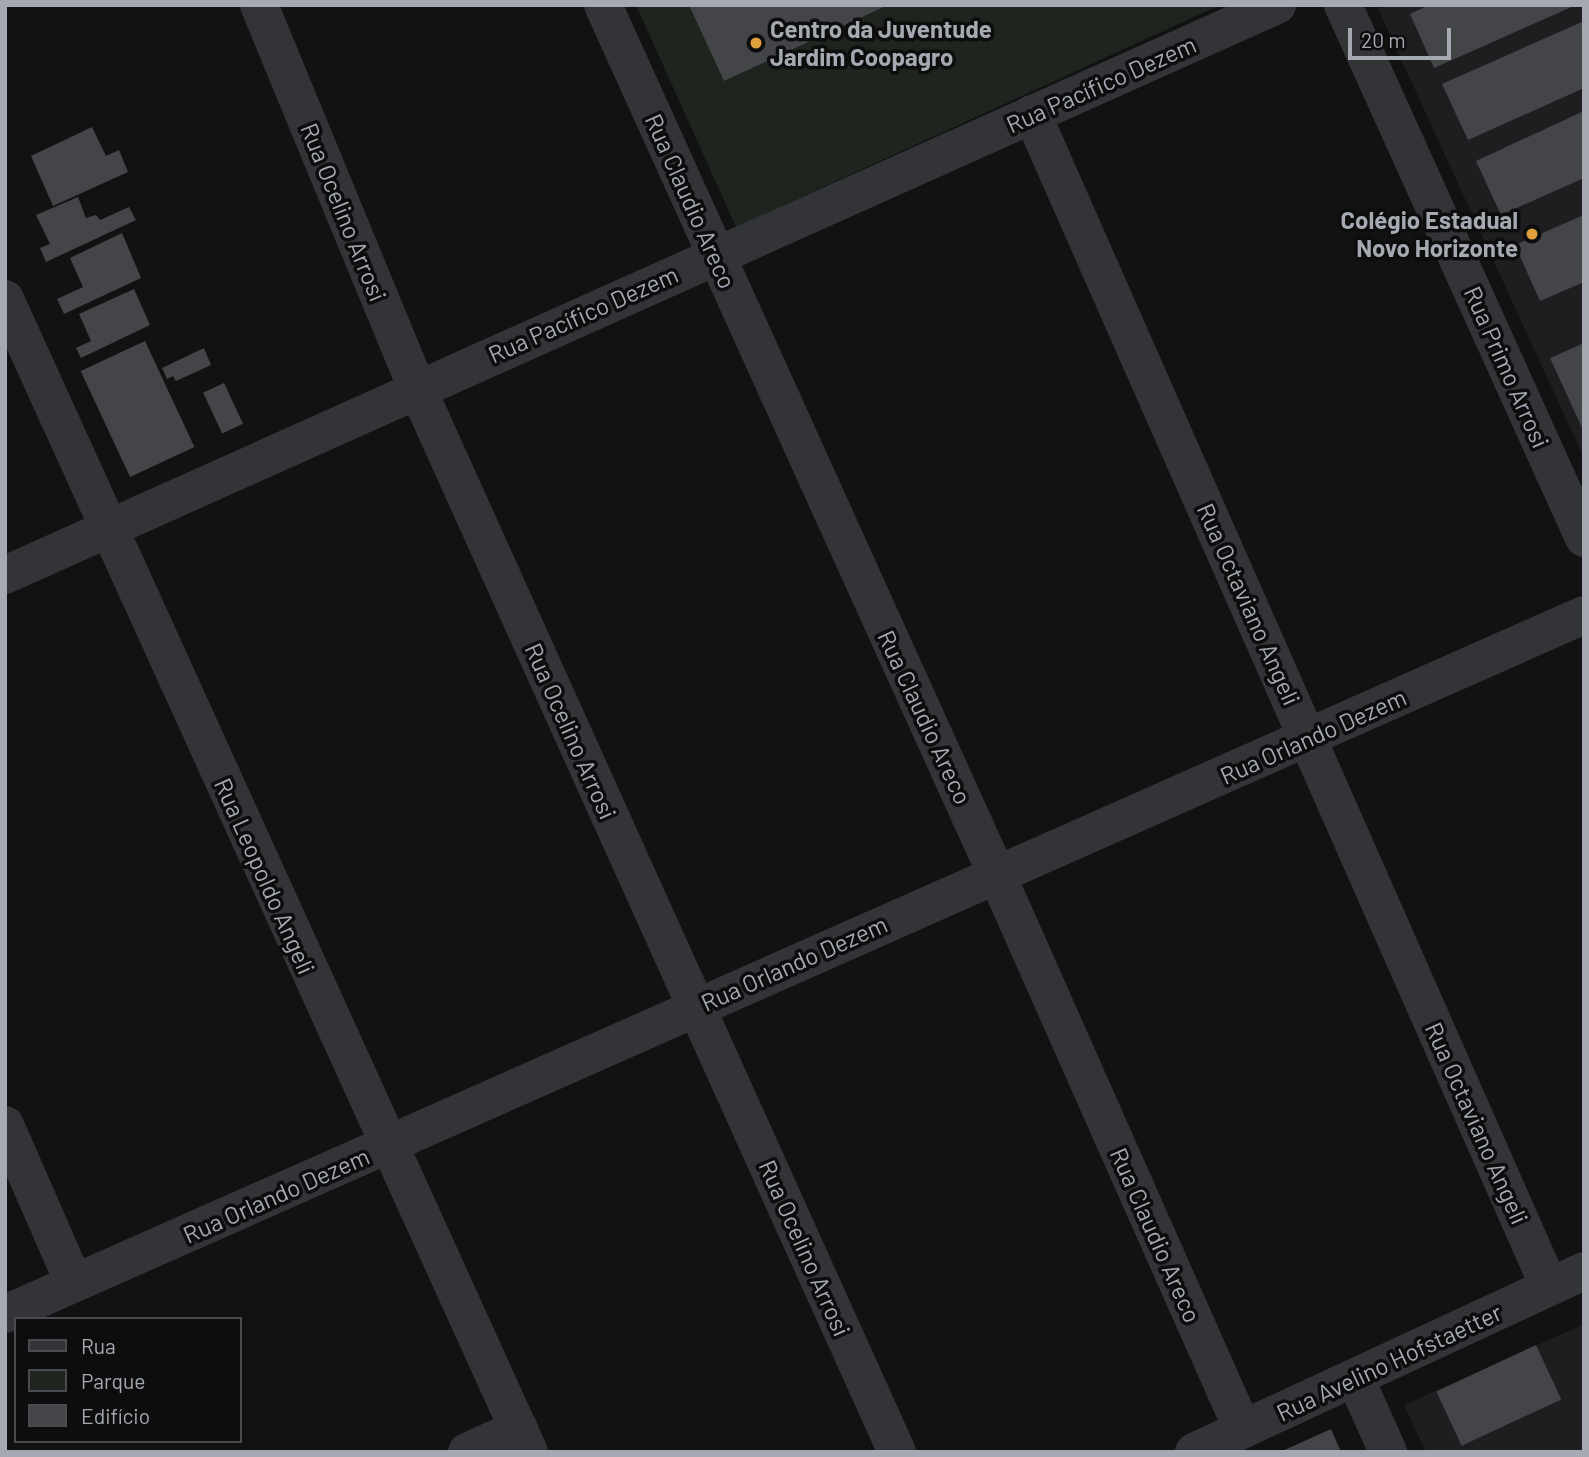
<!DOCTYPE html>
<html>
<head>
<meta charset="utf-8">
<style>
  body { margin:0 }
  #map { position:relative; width:1589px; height:1457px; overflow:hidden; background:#121213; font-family:Barlow,sans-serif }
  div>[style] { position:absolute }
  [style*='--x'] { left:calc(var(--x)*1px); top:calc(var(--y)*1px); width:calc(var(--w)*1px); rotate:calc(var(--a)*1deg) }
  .built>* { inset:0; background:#1e1e20 }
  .green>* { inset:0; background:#1e251f }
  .building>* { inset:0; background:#434548; transform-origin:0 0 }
  .minor>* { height:38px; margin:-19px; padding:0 19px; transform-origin:19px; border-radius:19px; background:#333438 }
  .dots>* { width:19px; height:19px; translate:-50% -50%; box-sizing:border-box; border:4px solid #0d0d0e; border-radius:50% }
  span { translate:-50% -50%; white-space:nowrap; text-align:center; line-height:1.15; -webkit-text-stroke:7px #0d0d0e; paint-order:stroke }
  .poi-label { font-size:24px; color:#a4a9b2; font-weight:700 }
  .left { translate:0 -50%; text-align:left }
  .right { translate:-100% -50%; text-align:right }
  .street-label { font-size:24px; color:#a4a9b2 }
  .frame { position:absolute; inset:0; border:7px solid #a4a9b2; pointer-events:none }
  .legend { position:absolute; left:14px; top:1317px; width:228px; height:126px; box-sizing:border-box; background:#0d0d0e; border:2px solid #494b50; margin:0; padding:9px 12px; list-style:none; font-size:21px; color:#a4a9b2 }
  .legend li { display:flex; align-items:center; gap:14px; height:35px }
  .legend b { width:35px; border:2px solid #494b50 }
  .scale { position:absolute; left:1348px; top:28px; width:103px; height:32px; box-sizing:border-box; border:4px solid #a4a9b2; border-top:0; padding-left:9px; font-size:21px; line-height:24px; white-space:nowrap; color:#a4a9b2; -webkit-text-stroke:5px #0d0d0e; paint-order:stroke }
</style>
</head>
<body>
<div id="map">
  <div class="built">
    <div style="clip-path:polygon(1387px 5px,1584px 5px,1584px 458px,1378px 9px)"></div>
    <div style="clip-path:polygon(1584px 1324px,1584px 1452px,1426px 1452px,1404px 1405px)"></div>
  </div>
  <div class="green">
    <div style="clip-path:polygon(636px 5px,1220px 5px,736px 227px)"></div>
  </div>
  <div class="building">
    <div style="clip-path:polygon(689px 5px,888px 5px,724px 81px)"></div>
    <div style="clip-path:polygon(1429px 5px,1576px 5px,1434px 68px,1410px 14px)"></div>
    <div style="clip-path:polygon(1584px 21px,1584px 88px,1468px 140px,1442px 84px)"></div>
    <div style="clip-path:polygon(1584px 111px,1584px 178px,1501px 215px,1476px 161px)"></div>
    <div style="clip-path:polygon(92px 127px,106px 156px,119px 150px,128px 172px,53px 206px,31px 156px)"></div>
    <div style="clip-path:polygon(78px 197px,86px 218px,96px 215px,100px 220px,129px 207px,136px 220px,46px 262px,40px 248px,50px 244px,36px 215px)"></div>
    <div style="clip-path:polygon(1584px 215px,1584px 282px,1540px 301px,1515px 245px)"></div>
    <div style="clip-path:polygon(122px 233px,141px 278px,64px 314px,57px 299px,83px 287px,70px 258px)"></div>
    <div style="clip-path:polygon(134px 289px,150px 325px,81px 358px,76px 348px,91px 341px,79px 314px)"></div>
    <div style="left:145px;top:341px;width:117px;height:71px;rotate:65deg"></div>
    <div style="clip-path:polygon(1584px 343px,1584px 432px,1550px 358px)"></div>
    <div style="clip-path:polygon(204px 348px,211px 365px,176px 381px,173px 376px,167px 379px,162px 368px)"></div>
    <div style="left:224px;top:383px;width:45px;height:23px;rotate:65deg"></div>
    <div style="left:1536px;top:1345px;width:60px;height:110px;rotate:65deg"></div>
    <div style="clip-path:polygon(1331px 1429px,1341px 1452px,1280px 1452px)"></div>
  </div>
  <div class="minor">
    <div style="--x:259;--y:5;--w:414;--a:67.6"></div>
    <div style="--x:417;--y:388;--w:1167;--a:65.72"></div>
    <div style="--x:603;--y:5;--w:953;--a:65.64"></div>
    <div style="--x:996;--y:873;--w:609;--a:66.09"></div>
    <div style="--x:1343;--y:5;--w:585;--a:65.67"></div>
    <div style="--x:1032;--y:114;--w:1281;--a:66.2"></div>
    <div style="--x:5;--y:299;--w:1266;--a:65.56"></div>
    <div style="--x:5;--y:575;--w:1394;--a:-24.14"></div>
    <div style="--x:5;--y:1125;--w:172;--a:66.4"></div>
    <div style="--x:5;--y:1314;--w:1727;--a:-23.88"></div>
    <div style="--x:1356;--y:1380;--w:79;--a:66"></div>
    <div style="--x:467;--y:1452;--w:57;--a:-24.8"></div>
    <div style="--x:1194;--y:1452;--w:430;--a:-24.9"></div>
  </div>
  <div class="dots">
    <div style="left:756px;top:43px;background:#e0a03d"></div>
    <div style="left:1532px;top:234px;background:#e0a03d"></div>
  </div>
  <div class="poi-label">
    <span class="left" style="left:770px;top:43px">Centro da Juventude<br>Jardim Coopagro</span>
    <span class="right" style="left:1518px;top:234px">Colégio Estadual<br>Novo Horizonte</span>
  </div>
  <div class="street-label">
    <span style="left:1101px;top:84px;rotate:-24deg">Rua Pacífico Dezem</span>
    <span style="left:691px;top:201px;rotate:66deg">Rua Claudio Areco</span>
    <span style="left:344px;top:212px;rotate:68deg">Rua Ocelino Arrosi</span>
    <span style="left:583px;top:314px;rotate:-24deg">Rua Pacífico Dezem</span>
    <span style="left:1507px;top:367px;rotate:66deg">Rua Primo Arrosi</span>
    <span style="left:1249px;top:604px;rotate:66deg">Rua Octaviano Angeli</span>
    <span style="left:925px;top:717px;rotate:65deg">Rua Claudio Areco</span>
    <span style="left:571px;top:731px;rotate:66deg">Rua Ocelino Arrosi</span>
    <span style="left:1313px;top:736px;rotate:-24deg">Rua Orlando Dezem</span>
    <span style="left:265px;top:876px;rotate:66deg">Rua Leopoldo Angeli</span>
    <span style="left:794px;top:963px;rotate:-24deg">Rua Orlando Dezem</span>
    <span style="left:1477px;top:1123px;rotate:66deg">Rua Octaviano Angeli</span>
    <span style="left:276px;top:1195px;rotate:-24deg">Rua Orlando Dezem</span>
    <span style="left:1156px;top:1235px;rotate:66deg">Rua Claudio Areco</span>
    <span style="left:805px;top:1248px;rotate:66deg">Rua Ocelino Arrosi</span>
    <span style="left:1389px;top:1362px;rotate:-25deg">Rua Avelino Hofstaetter</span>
  </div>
  <div class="frame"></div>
  <ul class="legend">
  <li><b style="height:9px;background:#333438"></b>Rua</li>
  <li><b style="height:19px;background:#1e251f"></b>Parque</li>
  <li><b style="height:19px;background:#434548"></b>Edifício</li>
  </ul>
  <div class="scale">20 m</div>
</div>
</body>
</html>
